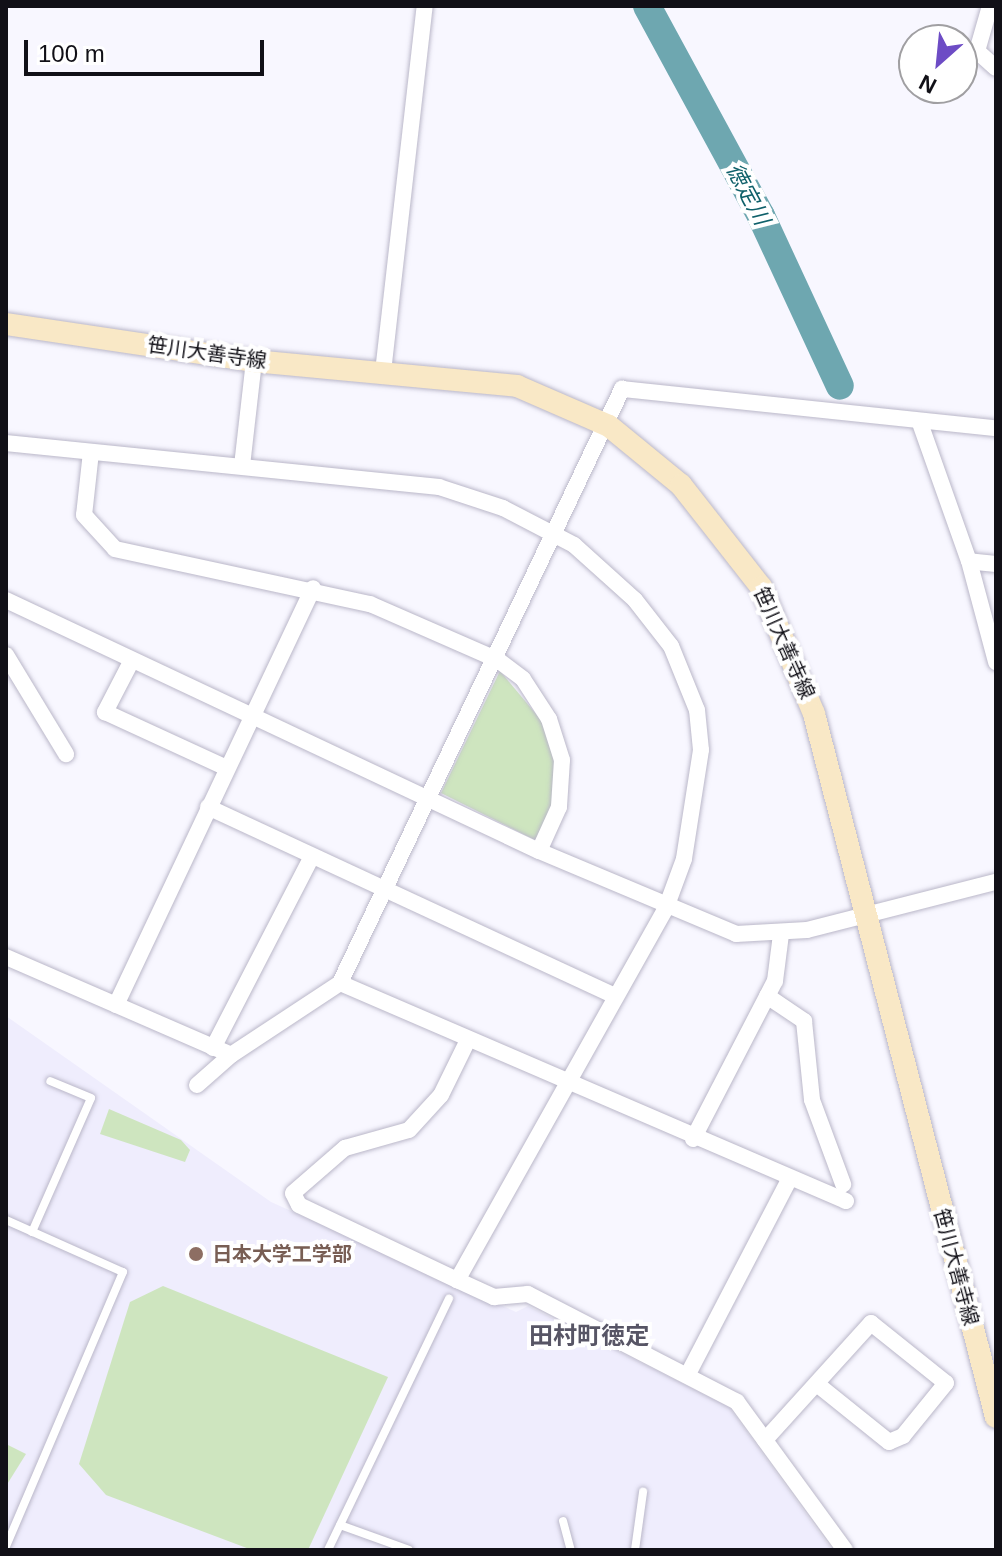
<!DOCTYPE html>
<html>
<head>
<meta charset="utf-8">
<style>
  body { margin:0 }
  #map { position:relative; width:1002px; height:1556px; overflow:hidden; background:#f8f7ff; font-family:Helvetica,"Noto Sans JP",sans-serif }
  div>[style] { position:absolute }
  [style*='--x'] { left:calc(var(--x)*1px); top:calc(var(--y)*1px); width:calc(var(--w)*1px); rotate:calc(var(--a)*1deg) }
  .built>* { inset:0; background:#efedfd }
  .green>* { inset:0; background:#cee5bf }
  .river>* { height:28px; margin:-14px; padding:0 14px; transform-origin:14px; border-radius:14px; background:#6ea7b0 }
  .roads { filter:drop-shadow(0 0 2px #bab7c9) drop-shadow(0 0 2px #bab7c9) }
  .lane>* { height:8px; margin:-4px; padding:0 4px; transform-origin:4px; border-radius:4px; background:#fff }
  .street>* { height:16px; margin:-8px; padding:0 8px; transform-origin:8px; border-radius:8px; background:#fff }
  .secondary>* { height:22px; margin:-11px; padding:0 11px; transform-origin:11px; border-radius:11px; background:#f9e8c6 }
  .dots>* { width:22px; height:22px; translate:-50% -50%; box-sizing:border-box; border:4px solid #fff; border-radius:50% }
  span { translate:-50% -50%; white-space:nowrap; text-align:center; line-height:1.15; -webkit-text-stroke:8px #fff; paint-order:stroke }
  .street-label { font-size:20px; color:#111017 }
  .education-label { font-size:20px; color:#785e54; font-weight:700 }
  .left { translate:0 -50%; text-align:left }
  .water-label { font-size:22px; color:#0f606a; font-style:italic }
  .quarter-label { font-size:24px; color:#575565; font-weight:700 }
  .frame { position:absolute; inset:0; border:8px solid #111017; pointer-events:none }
  .north { position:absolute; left:898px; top:24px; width:80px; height:80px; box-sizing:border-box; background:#fff; border:2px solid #a09fa2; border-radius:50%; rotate:207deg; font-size:22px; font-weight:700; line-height:32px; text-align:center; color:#111017 }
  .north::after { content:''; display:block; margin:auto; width:28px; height:36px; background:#6d4cc5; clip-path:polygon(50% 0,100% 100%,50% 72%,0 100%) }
  .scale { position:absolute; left:24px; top:40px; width:240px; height:36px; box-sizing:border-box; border:4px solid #111017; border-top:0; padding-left:10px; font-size:24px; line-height:28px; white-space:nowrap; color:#111017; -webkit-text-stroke:6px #fff; paint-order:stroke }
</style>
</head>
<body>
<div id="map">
  <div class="built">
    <div style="clip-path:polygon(6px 1016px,271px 1202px,516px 1312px,528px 1306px,729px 1407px,832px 1550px,6px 1550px)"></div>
  </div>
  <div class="green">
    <div style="clip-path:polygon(500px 671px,546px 726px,558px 778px,552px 813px,535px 840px,441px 793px)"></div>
    <div style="clip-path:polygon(109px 1109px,181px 1140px,190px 1150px,185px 1162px,100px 1134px)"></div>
    <div style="clip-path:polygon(163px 1286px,388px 1377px,308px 1550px,252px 1550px,106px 1495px,79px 1464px,130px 1302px)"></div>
    <div style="clip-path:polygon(6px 1444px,26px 1454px,6px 1486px)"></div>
  </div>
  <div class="river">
    <div style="--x:647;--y:6;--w:239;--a:61.5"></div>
    <div style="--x:761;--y:216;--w:187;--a:65.1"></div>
  </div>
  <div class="roads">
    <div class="lane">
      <div style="--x:6;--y:1220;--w:128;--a:24"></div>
      <div style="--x:123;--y:1272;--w:298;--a:113.1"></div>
      <div style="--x:32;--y:1232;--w:146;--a:-66.2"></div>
      <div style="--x:91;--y:1098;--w:44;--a:-157.5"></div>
      <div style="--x:563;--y:1521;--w:30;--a:75"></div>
      <div style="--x:340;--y:1525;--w:73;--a:19.9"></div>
      <div style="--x:328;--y:1550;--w:279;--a:-64.3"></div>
      <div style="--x:635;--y:1550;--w:59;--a:-82.1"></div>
    </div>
    <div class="street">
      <div style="--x:990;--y:6;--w:47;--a:106.1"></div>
      <div style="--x:977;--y:51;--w:25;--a:42"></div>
      <div style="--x:383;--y:372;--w:368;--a:-83.5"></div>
      <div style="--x:920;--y:423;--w:146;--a:70.5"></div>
      <div style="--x:6;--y:443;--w:435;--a:5.8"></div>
      <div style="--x:439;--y:487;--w:67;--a:18.2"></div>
      <div style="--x:503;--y:508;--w:80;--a:27.5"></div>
      <div style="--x:574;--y:545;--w:82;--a:42"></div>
      <div style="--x:635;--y:600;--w:58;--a:52"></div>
      <div style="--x:671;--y:646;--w:69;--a:67.9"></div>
      <div style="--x:697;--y:710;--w:40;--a:84.3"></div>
      <div style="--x:701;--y:750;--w:110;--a:98.9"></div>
      <div style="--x:684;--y:859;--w:52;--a:110.2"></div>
      <div style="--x:666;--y:908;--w:427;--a:119.3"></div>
      <div style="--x:457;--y:1280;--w:41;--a:24.7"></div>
      <div style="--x:494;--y:1297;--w:34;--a:-5"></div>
      <div style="--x:528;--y:1294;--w:235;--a:27.3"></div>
      <div style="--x:737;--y:1402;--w:183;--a:53.9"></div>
      <div style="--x:91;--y:452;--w:63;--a:96.3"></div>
      <div style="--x:84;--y:515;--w:46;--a:47.6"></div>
      <div style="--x:115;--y:549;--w:261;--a:12.2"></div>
      <div style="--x:370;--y:604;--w:140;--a:23.6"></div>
      <div style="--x:498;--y:660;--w:31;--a:37"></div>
      <div style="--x:523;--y:679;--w:48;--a:57"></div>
      <div style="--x:549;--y:719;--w:43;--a:72.4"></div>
      <div style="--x:562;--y:760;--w:47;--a:93.7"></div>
      <div style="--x:559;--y:807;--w:48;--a:114.4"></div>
      <div style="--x:242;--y:466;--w:106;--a:-83.5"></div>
      <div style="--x:996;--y:564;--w:27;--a:-174"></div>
      <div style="--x:969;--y:561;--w:105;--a:75"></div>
      <div style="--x:6;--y:600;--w:589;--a:25.22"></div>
      <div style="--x:539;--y:851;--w:214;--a:22.8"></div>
      <div style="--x:736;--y:934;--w:71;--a:-3.2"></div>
      <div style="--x:807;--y:930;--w:195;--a:-14.3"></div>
      <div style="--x:6;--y:655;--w:116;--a:58.8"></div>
      <div style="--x:132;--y:660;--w:59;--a:117.4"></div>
      <div style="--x:105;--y:712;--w:134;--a:24.7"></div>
      <div style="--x:208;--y:807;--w:449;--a:24.9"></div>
      <div style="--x:6;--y:957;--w:245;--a:23.5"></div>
      <div style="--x:231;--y:1055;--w:131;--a:-33.4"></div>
      <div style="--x:340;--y:983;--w:551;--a:23.31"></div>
      <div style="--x:340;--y:983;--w:658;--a:-64.6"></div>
      <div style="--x:622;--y:389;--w:376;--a:6"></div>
      <div style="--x:767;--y:996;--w:45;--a:34"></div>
      <div style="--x:804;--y:1021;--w:79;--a:84.2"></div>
      <div style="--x:812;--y:1100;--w:90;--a:69.7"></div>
      <div style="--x:116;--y:1005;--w:461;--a:-64.7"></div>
      <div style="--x:213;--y:1048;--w:216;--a:-62.7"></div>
      <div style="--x:197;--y:1085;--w:45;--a:-41.4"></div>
      <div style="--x:693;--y:1139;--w:178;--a:-62.6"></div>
      <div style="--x:775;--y:981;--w:47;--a:-82.7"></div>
      <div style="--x:457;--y:1280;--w:175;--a:-154.6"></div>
      <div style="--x:299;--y:1205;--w:13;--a:-117"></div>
      <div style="--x:293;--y:1193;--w:69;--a:-40.9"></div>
      <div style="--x:345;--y:1148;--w:66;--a:-15.7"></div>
      <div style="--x:409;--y:1130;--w:47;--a:-47.6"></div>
      <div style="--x:441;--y:1095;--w:61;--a:-63.9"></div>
      <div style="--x:688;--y:1374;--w:216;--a:-62.5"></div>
      <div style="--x:765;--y:1440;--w:158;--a:-47.8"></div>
      <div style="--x:871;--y:1323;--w:96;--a:38.7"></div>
      <div style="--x:946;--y:1383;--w:68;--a:129.1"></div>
      <div style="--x:903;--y:1436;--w:15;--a:157"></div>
      <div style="--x:889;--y:1442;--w:91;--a:-141.2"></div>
    </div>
    <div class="secondary">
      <div style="--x:6;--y:324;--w:251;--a:8.5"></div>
      <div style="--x:254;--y:361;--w:264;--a:5.4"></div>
      <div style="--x:517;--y:386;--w:100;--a:23.5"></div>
      <div style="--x:609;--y:426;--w:93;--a:39.3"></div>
      <div style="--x:681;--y:485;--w:130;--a:51.9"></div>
      <div style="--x:761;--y:587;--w:138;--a:67.3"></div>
      <div style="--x:814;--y:714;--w:726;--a:75.49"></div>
    </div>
  </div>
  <div class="dots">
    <div style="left:196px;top:1254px;background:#8d6e63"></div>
  </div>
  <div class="street-label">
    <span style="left:207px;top:353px;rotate:8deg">笹川大善寺線</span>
    <span style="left:784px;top:643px;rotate:66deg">笹川大善寺線</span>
    <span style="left:956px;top:1267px;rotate:75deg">笹川大善寺線</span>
  </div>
  <div class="education-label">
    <span class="left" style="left:212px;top:1254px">日本大学工学部</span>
  </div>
  <div class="water-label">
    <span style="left:748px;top:194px;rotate:62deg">徳定川</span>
  </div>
  <div class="quarter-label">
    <span style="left:589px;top:1336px">田村町徳定</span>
  </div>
  <div class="frame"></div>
  <div class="north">N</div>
  <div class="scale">100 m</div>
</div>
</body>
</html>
